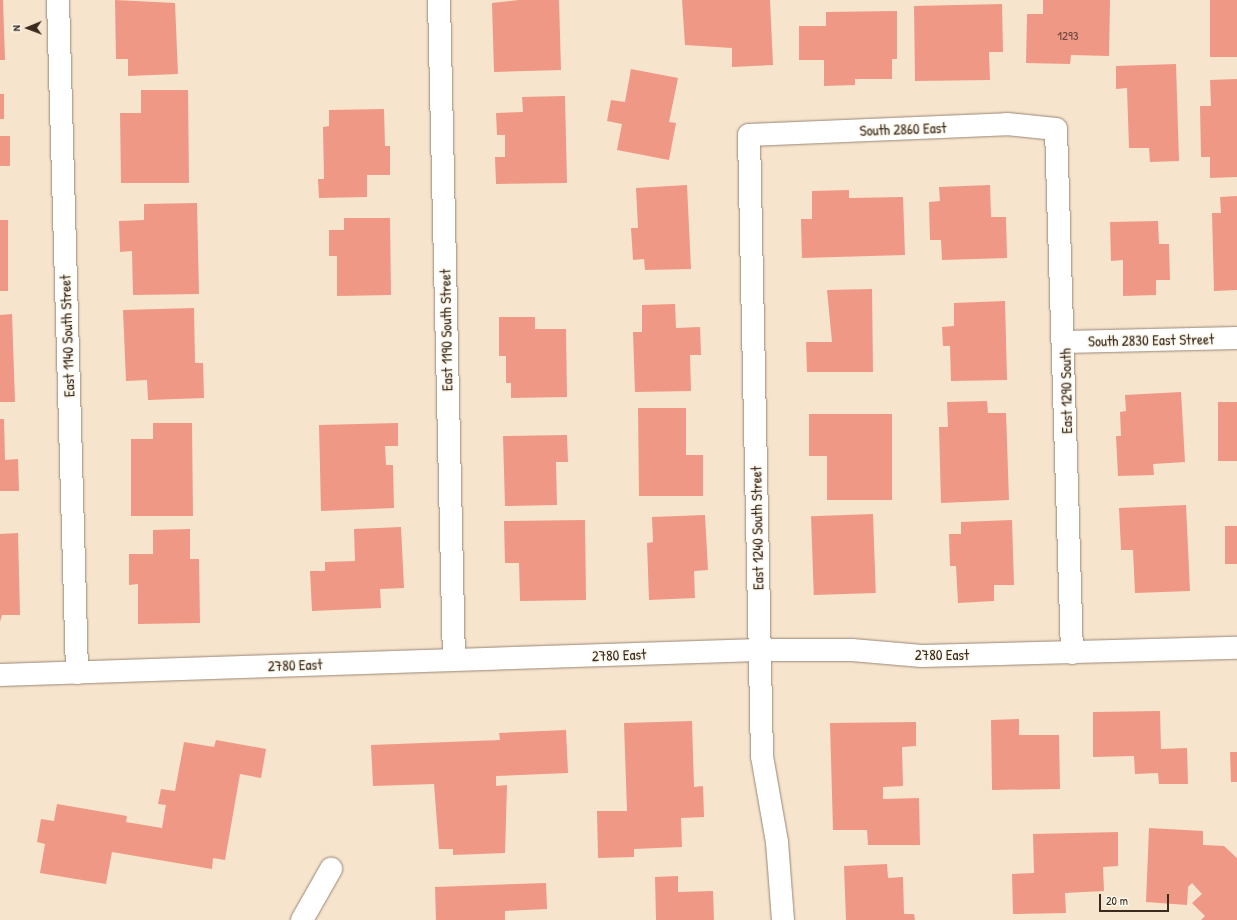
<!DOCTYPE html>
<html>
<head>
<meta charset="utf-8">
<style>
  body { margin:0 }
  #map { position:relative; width:1237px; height:920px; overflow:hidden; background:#f7e4cd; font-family:"Patrick Hand",sans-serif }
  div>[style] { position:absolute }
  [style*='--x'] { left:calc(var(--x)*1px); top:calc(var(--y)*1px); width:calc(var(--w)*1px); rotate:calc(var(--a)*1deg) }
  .building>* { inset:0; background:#ef9885; transform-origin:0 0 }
  .roads { filter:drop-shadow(0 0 1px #998776) drop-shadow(0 0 1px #998776) }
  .minor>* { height:22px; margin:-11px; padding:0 11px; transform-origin:11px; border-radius:11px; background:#fff }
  span { translate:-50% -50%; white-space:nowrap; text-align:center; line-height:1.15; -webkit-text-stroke:3px #fbf7ec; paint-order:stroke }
  .number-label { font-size:13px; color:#684638 }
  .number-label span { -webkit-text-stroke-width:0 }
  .street-label { font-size:15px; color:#3b2a1e }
  .north { position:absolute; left:8px; top:8px; width:40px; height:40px; -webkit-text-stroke:3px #fbf7ec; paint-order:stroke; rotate:269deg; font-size:11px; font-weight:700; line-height:16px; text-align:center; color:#3b2a1e }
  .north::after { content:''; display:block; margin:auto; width:14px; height:18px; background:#3b2a1e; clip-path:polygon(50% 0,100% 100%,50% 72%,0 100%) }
  .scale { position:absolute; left:1099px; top:894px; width:70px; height:18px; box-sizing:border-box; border:2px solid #3b2a1e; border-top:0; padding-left:5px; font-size:12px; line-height:14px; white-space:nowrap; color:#3b2a1e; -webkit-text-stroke:3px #fbf7ec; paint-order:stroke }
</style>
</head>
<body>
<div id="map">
  <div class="building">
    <div style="clip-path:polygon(0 0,3px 0,5px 60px,0 60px)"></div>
    <div style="clip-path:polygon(115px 0,175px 3px,178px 74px,128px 76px,128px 59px,116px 59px)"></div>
    <div style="clip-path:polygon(519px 0,559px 0,561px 70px,494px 72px,492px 3px)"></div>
    <div style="clip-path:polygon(682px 0,770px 0,773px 65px,732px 67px,732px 48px,685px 45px)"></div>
    <div style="clip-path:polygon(1043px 0,1110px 0,1109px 56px,1071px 55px,1070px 64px,1026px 63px,1027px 14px,1043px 14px)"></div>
    <div style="left:1210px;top:0;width:27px;height:57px"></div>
    <div style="clip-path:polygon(1002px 4px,1003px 52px,989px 52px,990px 80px,915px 81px,914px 6px)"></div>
    <div style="clip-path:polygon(897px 11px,897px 59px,892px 59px,892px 79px,855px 79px,855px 85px,824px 86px,824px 60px,799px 60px,799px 26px,826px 26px,826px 12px)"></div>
    <div style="clip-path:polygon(1176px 64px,1179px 161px,1150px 162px,1149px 148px,1129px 148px,1127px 88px,1116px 89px,1116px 66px)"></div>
    <div style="clip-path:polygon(631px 69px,678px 78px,669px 122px,676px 123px,669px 160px,617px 150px,622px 124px,607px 121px,611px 100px,625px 102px)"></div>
    <div style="clip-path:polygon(1237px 79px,1237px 177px,1210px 178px,1210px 157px,1201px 157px,1200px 106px,1211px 106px,1210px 80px)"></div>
    <div style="clip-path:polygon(141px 90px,188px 90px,189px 183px,121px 183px,120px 113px,141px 113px)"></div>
    <div style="left:0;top:94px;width:4px;height:25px"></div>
    <div style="clip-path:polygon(565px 96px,567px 183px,496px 184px,495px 157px,505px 157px,505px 135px,497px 135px,496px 113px,523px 112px,522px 97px)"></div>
    <div style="clip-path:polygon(384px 109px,385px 146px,390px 146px,390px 175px,367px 175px,367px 197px,319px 198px,318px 179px,324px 179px,323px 127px,329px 126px,329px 110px)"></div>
    <div style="left:0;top:136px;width:10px;height:30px"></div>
    <div style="clip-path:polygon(687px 185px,691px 269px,645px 270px,644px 259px,633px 260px,631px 228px,638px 228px,636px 188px)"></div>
    <div style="clip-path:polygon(990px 185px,991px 217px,1006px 217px,1007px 258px,942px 260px,941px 240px,930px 240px,929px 202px,940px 201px,939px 187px)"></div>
    <div style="clip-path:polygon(849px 190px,849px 198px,903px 197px,905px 255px,802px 258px,801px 219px,812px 219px,812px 191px)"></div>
    <div style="clip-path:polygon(1237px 196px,1237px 290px,1214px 291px,1212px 213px,1221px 213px,1220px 197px)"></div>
    <div style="clip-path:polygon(197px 203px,199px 294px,133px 295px,132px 251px,120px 252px,119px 221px,144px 220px,144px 204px)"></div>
    <div style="clip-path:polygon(344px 218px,390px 218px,391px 295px,337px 296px,337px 256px,329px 256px,329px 230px,344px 230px)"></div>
    <div style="left:0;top:220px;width:8px;height:71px"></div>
    <div style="clip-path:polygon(1158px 221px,1159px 244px,1169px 244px,1170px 280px,1156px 280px,1156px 295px,1123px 296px,1123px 260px,1111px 261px,1110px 222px)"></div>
    <div style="clip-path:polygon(872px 289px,873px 372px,807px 372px,806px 342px,832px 342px,827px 290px)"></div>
    <div style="clip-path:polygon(1005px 301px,1007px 380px,951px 381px,950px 346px,943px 346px,942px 327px,954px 326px,954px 303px)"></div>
    <div style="clip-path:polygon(675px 304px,676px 328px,700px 327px,701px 355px,690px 355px,691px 391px,635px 392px,633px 332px,642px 332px,642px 305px)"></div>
    <div style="clip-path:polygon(194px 308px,195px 363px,203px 363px,204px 398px,148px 400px,147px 380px,126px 381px,123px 310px)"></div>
    <div style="clip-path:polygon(12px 314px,15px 402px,0 402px,0 315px)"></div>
    <div style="clip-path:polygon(499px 317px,535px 317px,535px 329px,566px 329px,567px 397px,511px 398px,511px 383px,506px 383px,506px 356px,499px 356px)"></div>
    <div style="clip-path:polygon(1181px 392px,1185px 462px,1153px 464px,1154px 475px,1118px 476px,1116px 436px,1121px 436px,1120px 412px,1126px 411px,1125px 395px)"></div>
    <div style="clip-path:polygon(987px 401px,988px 413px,1006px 413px,1009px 500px,941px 503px,939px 427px,948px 427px,947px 402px)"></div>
    <div style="left:1218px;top:402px;width:19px;height:59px"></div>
    <div style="clip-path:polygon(638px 408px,686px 408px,686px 455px,703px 455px,703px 496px,639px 496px)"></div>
    <div style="clip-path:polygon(809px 414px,892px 414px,892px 500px,827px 500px,827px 456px,809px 456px)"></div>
    <div style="clip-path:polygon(0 419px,4px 419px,5px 460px,18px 459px,19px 491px,0 491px)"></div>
    <div style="clip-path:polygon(153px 423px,192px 423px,193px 516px,131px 516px,131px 439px,153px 439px)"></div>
    <div style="clip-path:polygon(398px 423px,398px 446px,385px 446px,386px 465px,393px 465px,394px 508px,321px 511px,319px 425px)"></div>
    <div style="clip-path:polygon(567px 435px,568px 462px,556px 462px,557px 505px,505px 506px,503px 436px)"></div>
    <div style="clip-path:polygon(1186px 505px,1190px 591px,1135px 593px,1133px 550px,1121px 550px,1119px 508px)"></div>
    <div style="left:873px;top:514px;width:79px;height:62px;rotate:88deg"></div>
    <div style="clip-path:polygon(705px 515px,708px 570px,694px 571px,695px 598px,649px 600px,647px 543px,653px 542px,652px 517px)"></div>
    <div style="clip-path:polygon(585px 520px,586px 600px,520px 601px,519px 563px,505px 563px,504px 521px)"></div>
    <div style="clip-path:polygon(1012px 520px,1014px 585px,994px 585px,994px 601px,958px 603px,956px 566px,950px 566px,949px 534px,961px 534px,961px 522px)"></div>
    <div style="left:1237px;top:526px;width:38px;height:12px;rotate:90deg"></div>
    <div style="clip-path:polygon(401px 527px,404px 588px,380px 589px,381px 608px,312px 611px,310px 571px,325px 571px,325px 562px,355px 561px,354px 529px)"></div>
    <div style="clip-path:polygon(190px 529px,190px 559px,199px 559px,200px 623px,138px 624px,138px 584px,129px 585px,129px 554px,153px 554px,153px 530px)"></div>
    <div style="clip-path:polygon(18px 533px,20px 615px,2px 615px,0 622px,0 534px)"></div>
    <div style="clip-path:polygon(1160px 711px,1161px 749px,1187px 748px,1188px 784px,1159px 784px,1158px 773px,1135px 774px,1134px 756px,1093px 757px,1093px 712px)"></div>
    <div style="clip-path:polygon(1019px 719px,1019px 735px,1059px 735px,1060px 789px,992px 790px,991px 720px)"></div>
    <div style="clip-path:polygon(692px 721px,694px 787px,703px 786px,704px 817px,681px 818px,682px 847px,634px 849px,634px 857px,598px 858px,597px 811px,627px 811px,624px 723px)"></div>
    <div style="clip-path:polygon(916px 722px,916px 746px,902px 747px,903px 786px,883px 787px,883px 799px,919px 798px,920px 845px,868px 845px,867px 830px,833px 830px,830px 723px)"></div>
    <div style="clip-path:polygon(566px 730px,568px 773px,496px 776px,496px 786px,507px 785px,505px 853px,453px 855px,453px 849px,439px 849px,434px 784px,373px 786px,371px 745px,500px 740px,499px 733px)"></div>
    <div style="clip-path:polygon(216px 740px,266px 749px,261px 778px,240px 774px,225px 860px,213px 858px,212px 869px,112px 852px,106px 884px,40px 873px,45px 844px,37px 842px,41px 819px,54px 821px,57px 804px,127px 816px,126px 822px,162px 828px,166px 805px,158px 804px,161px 789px,175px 791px,184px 742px,214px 747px)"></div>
    <div style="clip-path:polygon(1230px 752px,1237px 752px,1237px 782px,1231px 782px)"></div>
    <div style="clip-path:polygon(1149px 828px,1203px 831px,1203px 845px,1224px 846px,1237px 858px,1237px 920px,1201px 920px,1205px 916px,1192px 903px,1202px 894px,1192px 883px,1188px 887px,1187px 905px,1146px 902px)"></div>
    <div style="clip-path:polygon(1118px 832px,1118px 866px,1103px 867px,1104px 891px,1065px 893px,1066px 913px,1013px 914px,1012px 874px,1034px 873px,1033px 834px)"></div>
    <div style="clip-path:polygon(887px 864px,888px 878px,903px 877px,904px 914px,914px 914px,915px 920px,846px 920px,844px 866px)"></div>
    <div style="clip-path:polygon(678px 876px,678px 892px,713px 891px,714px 920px,656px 920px,655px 877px)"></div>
    <div style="clip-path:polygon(546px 883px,547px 909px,505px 911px,505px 920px,436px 920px,435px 887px)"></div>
  </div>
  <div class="roads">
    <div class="minor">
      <div style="--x:58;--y:0;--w:673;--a:88.38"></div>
      <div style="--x:439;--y:0;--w:660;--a:88.7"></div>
      <div style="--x:1065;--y:342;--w:172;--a:-1.3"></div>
      <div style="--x:0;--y:675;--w:759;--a:-1.89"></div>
      <div style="--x:759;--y:650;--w:93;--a:0"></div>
      <div style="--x:852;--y:650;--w:70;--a:4.9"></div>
      <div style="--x:922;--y:656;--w:315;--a:-1.5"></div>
      <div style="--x:302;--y:920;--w:59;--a:-60.4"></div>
      <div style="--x:783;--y:920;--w:78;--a:-94.4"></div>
      <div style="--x:777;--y:842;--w:87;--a:-99.9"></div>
      <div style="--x:762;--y:756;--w:621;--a:-91.2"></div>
      <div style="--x:749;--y:135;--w:258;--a:-2.4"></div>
      <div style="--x:1007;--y:124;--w:49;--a:5.8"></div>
      <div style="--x:1056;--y:129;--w:524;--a:88.25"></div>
    </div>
  </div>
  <div class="number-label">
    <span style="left:1068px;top:35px">1293</span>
  </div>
  <div class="street-label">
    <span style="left:903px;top:129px;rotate:-2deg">South 2860 East</span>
    <span style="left:446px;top:330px;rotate:-91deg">East 1190 South Street</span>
    <span style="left:67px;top:336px;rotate:-92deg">East 1140 South Street</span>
    <span style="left:1151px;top:340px;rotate:-1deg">South 2830 East Street</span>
    <span style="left:1066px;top:391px;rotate:-91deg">East 1290 South</span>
    <span style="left:757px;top:528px;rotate:-91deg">East 1240 South Street</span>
    <span style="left:619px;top:655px;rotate:-2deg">2780 East</span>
    <span style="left:942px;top:655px">2780 East</span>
    <span style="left:295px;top:665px;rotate:-2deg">2780 East</span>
  </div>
  <div class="north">N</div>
  <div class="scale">20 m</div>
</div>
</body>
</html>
